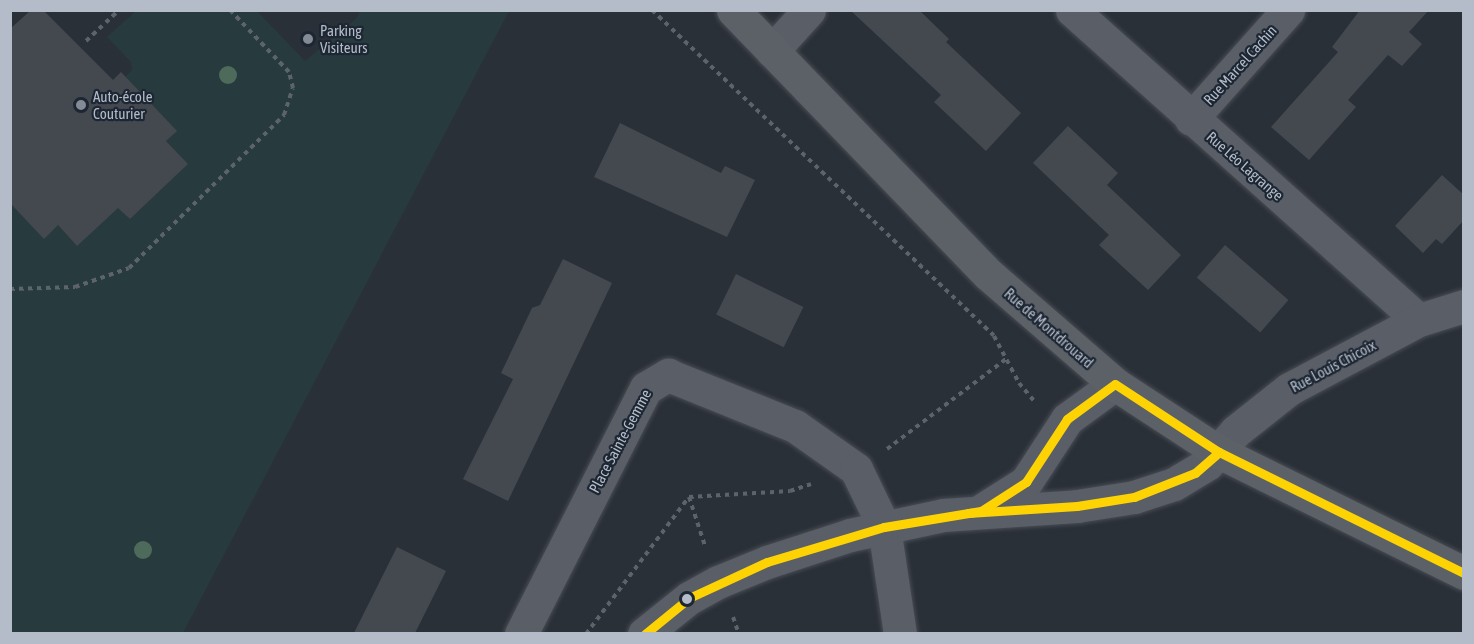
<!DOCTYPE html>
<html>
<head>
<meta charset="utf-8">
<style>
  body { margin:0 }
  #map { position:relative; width:1474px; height:644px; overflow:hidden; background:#2a3038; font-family:"Asap Condensed",sans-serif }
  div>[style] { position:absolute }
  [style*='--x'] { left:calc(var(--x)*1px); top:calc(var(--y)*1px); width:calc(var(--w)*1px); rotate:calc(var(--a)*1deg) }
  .green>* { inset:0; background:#273a3e }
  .building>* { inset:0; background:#444950; transform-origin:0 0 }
  .path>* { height:4px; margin-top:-2px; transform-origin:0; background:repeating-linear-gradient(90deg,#5d636a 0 4.5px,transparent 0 9px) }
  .roads { filter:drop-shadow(0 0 2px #484c53) drop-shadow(0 0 2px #484c53) }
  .minor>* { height:33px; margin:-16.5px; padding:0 16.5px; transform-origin:16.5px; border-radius:16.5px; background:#5a5e66 }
  .major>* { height:33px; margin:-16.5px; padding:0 16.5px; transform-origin:16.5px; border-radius:16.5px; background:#5c6168 }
  .bus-1>* { height:9px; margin:-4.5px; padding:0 4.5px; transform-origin:4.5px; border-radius:4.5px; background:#fed304 }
  .trees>* { width:18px; height:18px; margin:-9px; border-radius:50%; background:#4e6a5a }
  .dots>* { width:16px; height:16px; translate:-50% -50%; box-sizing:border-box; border:3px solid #1d2633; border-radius:50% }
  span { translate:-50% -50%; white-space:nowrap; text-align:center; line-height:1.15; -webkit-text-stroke:4.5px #1d2633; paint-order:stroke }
  .poi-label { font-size:15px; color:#b4bcc9 }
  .left { translate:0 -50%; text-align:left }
  .street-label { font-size:15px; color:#b4bcc9 }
  .frame { position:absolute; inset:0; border:12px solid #b4bcc9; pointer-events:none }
</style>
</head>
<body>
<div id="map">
  <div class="green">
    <div style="clip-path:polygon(136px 11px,257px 11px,305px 61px,357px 18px,360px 11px,509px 11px,183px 633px,11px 633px,10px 203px,44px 238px,58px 225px,77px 246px,116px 205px,130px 219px,188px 164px,166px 141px,176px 131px,125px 77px,132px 70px,131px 62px,107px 37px)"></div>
  </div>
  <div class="building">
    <div style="clip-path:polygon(31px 10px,43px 10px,113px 80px,121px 72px,177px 131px,166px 141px,188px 164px,130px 219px,118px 208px,77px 246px,58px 225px,44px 239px,10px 203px,10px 29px)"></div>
    <div style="clip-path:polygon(850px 10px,919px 10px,949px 39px,946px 42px,1021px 113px,986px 151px,934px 102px,941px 95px)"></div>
    <div style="clip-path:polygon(1360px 10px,1429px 10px,1409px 32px,1422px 44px,1402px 66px,1388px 55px,1348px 100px,1356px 107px,1309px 160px,1271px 127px,1338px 52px,1332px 47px)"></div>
    <div style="clip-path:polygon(620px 123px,721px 173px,725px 166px,755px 180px,727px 237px,594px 177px)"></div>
    <div style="clip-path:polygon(1068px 126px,1118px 173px,1107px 185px,1181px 255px,1148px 290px,1099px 245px,1109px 235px,1033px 163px)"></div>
    <div style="clip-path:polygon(1442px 175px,1464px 195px,1464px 220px,1442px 244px,1436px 239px,1423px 253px,1395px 226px)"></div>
    <div style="left:1225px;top:245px;width:84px;height:43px;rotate:41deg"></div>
    <div style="clip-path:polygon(563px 259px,612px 283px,508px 501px,463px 479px,513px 379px,501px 373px,532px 308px,540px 305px)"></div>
    <div style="left:736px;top:274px;width:75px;height:45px;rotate:26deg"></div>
    <div style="clip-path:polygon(397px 547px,446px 571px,415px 633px,354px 633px)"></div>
  </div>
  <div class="path">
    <div style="--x:652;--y:10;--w:472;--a:43.6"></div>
    <div style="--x:994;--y:336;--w:53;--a:62"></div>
    <div style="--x:1019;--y:383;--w:23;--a:50"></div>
    <div style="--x:86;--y:41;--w:45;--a:-43.2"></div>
    <div style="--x:10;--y:289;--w:65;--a:-1.8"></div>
    <div style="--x:75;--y:287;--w:57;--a:-19.4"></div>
    <div style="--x:129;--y:268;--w:218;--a:-44.6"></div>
    <div style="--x:284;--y:115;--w:28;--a:-72"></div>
    <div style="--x:293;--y:88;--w:16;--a:-104"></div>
    <div style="--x:289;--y:72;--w:86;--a:-133.6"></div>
    <div style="--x:887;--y:449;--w:149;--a:-37.1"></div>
    <div style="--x:689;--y:497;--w:52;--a:71.9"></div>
    <div style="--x:733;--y:617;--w:18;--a:71"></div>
    <div style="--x:586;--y:634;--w:171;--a:-53.1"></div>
    <div style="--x:689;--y:497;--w:101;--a:-3.4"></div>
    <div style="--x:790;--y:491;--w:22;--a:-18"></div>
  </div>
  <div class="roads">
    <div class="minor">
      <div style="--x:1072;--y:10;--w:465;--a:41.8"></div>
      <div style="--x:772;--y:51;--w:55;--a:-47.9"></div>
      <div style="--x:1191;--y:119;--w:146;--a:-48.3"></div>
      <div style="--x:982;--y:510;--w:52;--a:-32.5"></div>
      <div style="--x:1026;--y:482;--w:75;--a:-56.9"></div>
      <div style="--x:1067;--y:419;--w:59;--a:-36.1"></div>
      <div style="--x:521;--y:634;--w:276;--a:-63.1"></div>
      <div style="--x:646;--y:388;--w:26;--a:-31"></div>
      <div style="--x:668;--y:375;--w:137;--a:21.9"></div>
      <div style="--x:795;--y:426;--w:75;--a:35.2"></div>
      <div style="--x:856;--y:469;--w:64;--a:64.2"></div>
      <div style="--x:884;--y:527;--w:108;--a:81.5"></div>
      <div style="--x:644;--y:634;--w:58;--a:-38.7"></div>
      <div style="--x:689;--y:598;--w:33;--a:-29"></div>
      <div style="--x:718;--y:582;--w:53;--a:-22.2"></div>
      <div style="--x:767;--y:562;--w:87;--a:-18"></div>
      <div style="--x:850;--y:535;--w:95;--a:-12.1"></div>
      <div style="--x:943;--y:515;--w:134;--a:-3.8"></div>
      <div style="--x:1077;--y:506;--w:58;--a:-9"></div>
      <div style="--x:1134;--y:497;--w:42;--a:-18"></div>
      <div style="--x:1174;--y:484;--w:39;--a:-31"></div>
      <div style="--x:1207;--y:464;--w:44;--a:-48.7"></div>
      <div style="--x:1236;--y:431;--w:68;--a:-38.4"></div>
      <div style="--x:1289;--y:389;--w:147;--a:-28"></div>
      <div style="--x:1419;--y:320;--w:47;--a:-17.3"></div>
    </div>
    <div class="major">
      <div style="--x:733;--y:10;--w:367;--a:46"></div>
      <div style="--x:988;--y:274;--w:168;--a:40.9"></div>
      <div style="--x:1115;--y:384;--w:124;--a:33.2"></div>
      <div style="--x:1219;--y:452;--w:273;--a:26.3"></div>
    </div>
  </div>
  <div class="bus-1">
    <div style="--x:968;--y:513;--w:109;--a:-3.7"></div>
    <div style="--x:1077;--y:506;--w:58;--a:-9"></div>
    <div style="--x:1134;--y:497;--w:66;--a:-21.5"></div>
    <div style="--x:1195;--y:473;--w:32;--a:-41"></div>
    <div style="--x:645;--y:634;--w:57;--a:-39.3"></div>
    <div style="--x:689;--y:598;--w:86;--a:-24.8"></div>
    <div style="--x:767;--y:562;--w:122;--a:-16.7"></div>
    <div style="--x:884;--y:527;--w:98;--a:-9.4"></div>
    <div style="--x:981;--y:511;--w:54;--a:-32.8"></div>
    <div style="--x:1026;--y:482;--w:75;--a:-56.9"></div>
    <div style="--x:1067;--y:419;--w:59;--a:-36.1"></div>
    <div style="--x:1115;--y:384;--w:124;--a:33.2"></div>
    <div style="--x:1219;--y:452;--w:273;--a:26.3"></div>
  </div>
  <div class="trees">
    <div style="left:228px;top:75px"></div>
    <div style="left:143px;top:550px"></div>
  </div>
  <div class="dots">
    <div style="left:308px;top:39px;background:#848b96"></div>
    <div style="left:81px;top:105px;background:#848b96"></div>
    <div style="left:687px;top:599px;background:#b4bcc9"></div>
  </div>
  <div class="poi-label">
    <span class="left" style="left:320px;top:39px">Parking<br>Visiteurs</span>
    <span class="left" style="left:93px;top:105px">Auto-école<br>Couturier</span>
  </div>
  <div class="street-label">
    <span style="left:1240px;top:65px;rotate:-48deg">Rue Marcel Cachin</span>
    <span style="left:1245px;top:166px;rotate:41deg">Rue Léo Lagrange</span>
    <span style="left:1049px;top:328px;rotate:41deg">Rue de Montdrouard</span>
    <span style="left:1333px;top:366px;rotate:-28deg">Rue Louis Chicoix</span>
    <span style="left:620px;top:441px;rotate:-62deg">Place Sainte-Gemme</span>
  </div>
  <div class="frame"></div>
</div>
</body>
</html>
